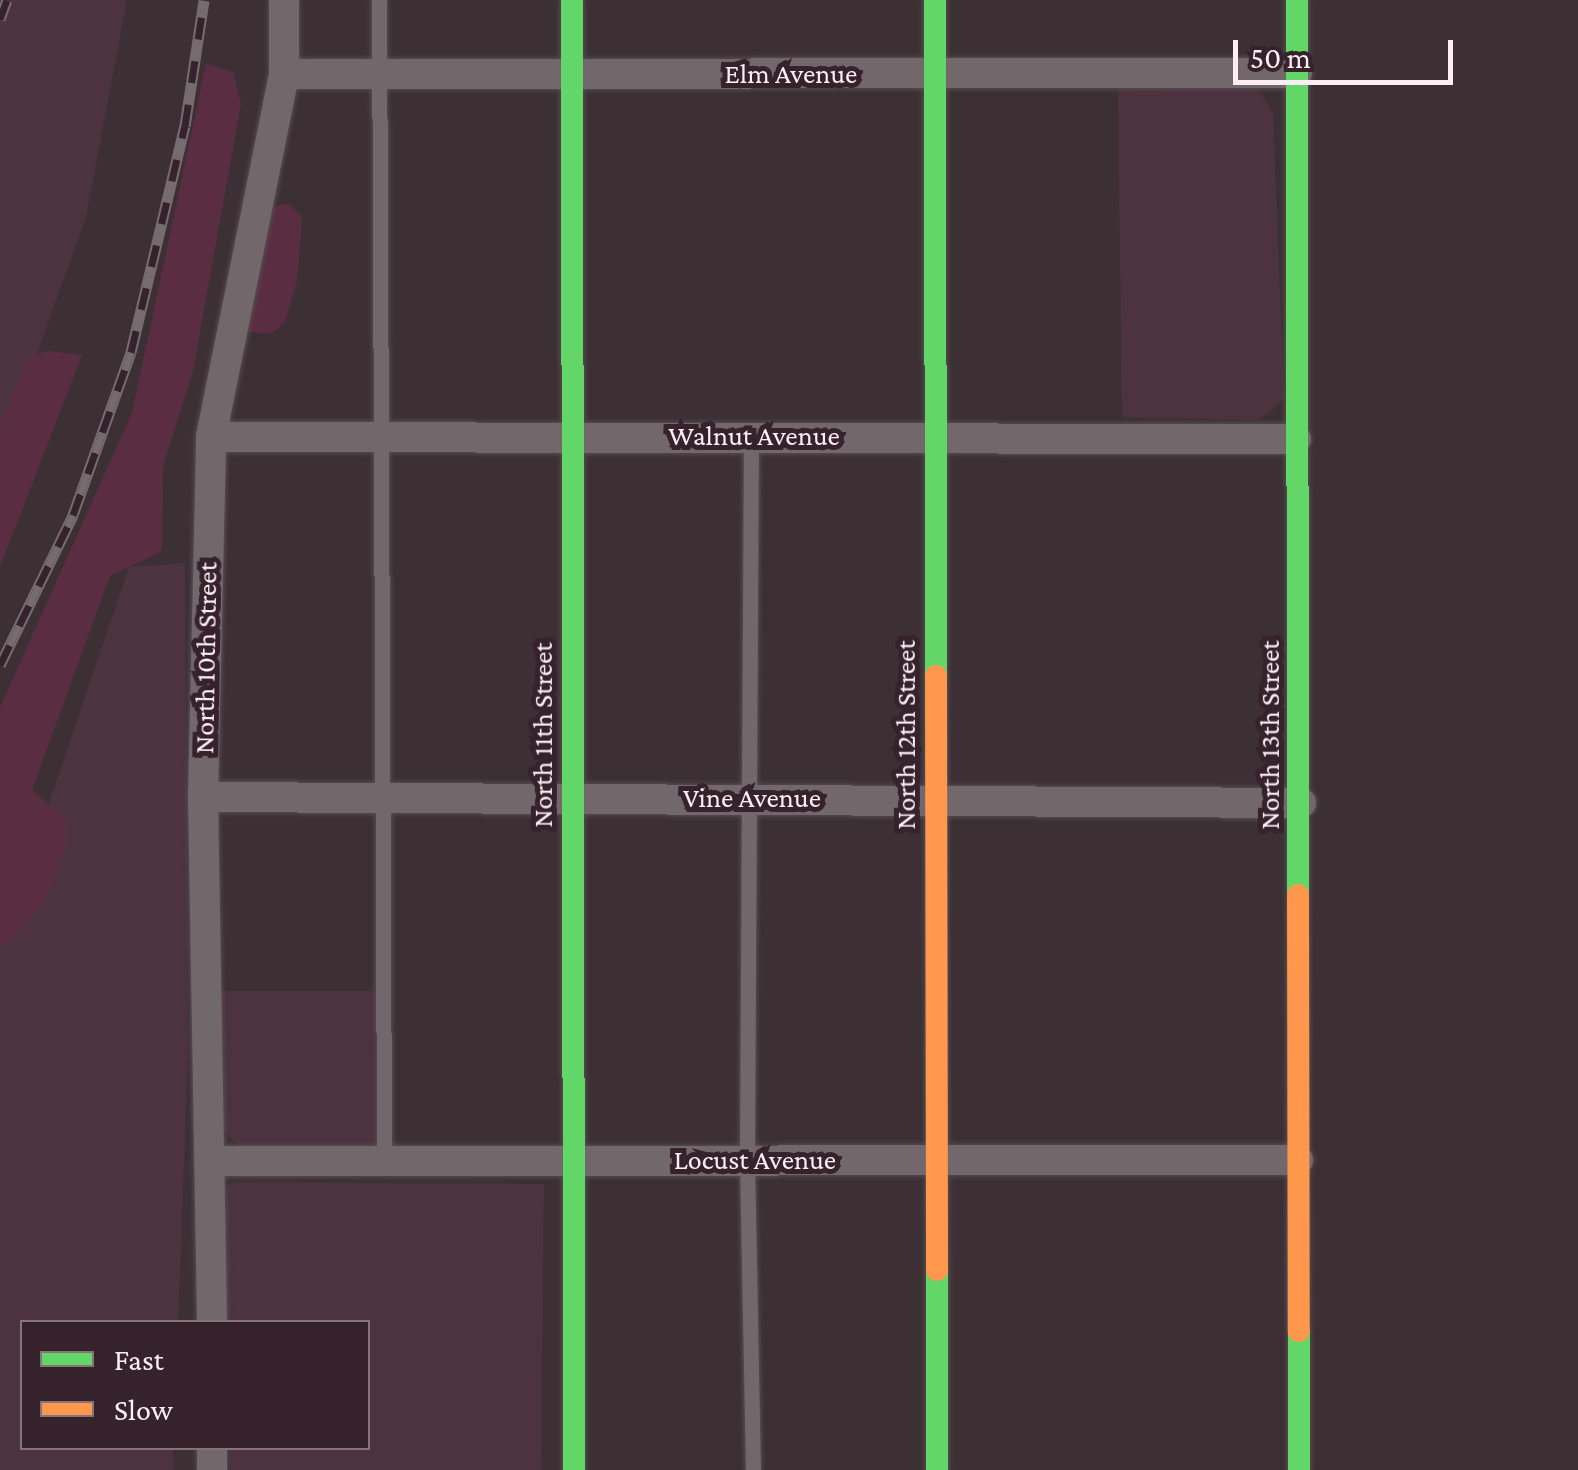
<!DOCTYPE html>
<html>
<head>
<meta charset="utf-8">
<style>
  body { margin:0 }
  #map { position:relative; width:1578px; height:1470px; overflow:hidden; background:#3c3035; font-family:"Crimson Pro",serif }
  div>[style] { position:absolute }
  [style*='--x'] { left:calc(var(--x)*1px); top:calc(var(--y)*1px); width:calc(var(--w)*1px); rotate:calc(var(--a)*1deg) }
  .built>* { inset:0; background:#4c333e }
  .green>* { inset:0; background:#5b2d43 }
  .roads { filter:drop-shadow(0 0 2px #564c51) drop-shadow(0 0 2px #564c51) }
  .lane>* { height:15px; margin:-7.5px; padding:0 7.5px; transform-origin:7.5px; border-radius:7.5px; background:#72686c }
  .street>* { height:30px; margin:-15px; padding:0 15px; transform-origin:15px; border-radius:15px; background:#72686c }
  .fast>* { height:22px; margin:-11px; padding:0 11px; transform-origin:11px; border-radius:11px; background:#63d668 }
  .slow>* { height:22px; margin:-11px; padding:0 11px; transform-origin:11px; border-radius:11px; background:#ff974d }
  .rail>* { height:11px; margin-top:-5.5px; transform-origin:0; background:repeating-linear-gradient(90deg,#36222a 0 22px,#766c70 0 44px); box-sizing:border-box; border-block:2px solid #766c70 }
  span { translate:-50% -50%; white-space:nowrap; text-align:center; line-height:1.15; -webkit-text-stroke:10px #36222a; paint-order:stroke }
  .street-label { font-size:28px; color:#fceef3 }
  .legend { position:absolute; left:20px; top:1320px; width:350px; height:130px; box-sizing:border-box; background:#36222a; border:2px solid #85747a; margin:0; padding:12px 18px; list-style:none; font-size:30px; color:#fceef3 }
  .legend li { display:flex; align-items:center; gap:20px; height:50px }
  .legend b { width:50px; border:2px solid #85747a }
  .scale { position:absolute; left:1233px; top:40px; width:220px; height:45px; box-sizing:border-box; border:5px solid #fceef3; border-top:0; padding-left:12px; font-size:30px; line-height:35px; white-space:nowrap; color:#fceef3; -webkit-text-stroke:8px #36222a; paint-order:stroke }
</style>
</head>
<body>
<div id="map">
  <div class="built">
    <div style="clip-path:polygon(0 0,127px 0,86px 217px,0 458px)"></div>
    <div style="clip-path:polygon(1257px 87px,1273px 113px,1284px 400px,1259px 420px,1122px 417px,1118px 89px)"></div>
    <div style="clip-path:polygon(185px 563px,188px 1057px,178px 1322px,22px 1322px,22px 1448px,173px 1448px,173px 1470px,0 1470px,0 913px,29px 862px,129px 567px)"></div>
    <div style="clip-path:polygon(221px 991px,374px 991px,375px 1146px,238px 1147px,221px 1127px)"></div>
    <div style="clip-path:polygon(231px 1182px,544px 1184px,541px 1470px,231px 1470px,230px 1448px,368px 1448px,368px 1322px,227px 1322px,223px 1192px)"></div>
  </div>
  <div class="green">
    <div style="clip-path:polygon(206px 64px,233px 72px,241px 104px,193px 371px,163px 466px,162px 551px,110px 576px,32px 790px,66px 820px,66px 846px,45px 898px,9px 944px,0 945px,0 707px,132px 413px)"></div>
    <div style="clip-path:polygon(289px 204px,302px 217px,297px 281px,285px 322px,272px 334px,242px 331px,267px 207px)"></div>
    <div style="clip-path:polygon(49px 351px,82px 355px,0 567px,0 425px,29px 356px)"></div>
  </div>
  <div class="roads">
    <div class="lane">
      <div style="--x:379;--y:0;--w:1161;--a:89.75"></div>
      <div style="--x:751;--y:436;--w:724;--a:90.32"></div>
      <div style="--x:747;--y:1160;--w:310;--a:88.9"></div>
    </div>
    <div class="street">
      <div style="--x:284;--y:74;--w:1013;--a:-0.06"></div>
      <div style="--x:211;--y:437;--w:1085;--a:0.11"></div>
      <div style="--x:203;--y:797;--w:1098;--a:0.31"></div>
      <div style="--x:212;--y:1161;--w:1086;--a:-0.05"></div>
      <div style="--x:212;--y:1322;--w:525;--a:-90.98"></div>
      <div style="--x:203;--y:797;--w:360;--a:-88.7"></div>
      <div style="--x:211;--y:437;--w:370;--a:-78.6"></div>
      <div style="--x:284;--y:74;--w:74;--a:-90"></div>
      <div style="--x:212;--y:1448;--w:22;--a:90"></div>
    </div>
    <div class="fast">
      <div style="--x:572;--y:0;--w:1470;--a:89.92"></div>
      <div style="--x:935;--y:0;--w:676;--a:89.92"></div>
      <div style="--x:1297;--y:0;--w:895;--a:89.94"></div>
      <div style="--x:937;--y:1270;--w:200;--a:90"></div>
      <div style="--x:1299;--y:1331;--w:139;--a:90"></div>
    </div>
    <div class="slow">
      <div style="--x:936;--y:676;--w:594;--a:89.9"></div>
      <div style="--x:1298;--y:895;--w:436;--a:89.9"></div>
    </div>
  </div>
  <div class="rail">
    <div style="--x:0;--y:19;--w:20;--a:-70"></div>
    <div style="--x:0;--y:665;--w:167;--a:-64"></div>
    <div style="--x:73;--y:515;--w:173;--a:-70.4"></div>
    <div style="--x:131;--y:352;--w:232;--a:-76.6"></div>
    <div style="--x:185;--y:126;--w:127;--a:-81.4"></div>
  </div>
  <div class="street-label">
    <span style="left:791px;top:74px">Elm Avenue</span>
    <span style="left:754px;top:436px">Walnut Avenue</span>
    <span style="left:206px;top:658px;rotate:-89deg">North 10th Street</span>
    <span style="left:543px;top:735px;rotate:-90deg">North 11th Street</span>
    <span style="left:906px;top:735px;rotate:-90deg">North 12th Street</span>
    <span style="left:1270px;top:735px;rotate:-90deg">North 13th Street</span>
    <span style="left:752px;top:798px">Vine Avenue</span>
    <span style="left:755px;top:1160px">Locust Avenue</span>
  </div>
  <ul class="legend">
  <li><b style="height:12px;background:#63d668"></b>Fast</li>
  <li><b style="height:12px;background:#ff974d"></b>Slow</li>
  </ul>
  <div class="scale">50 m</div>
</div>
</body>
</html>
